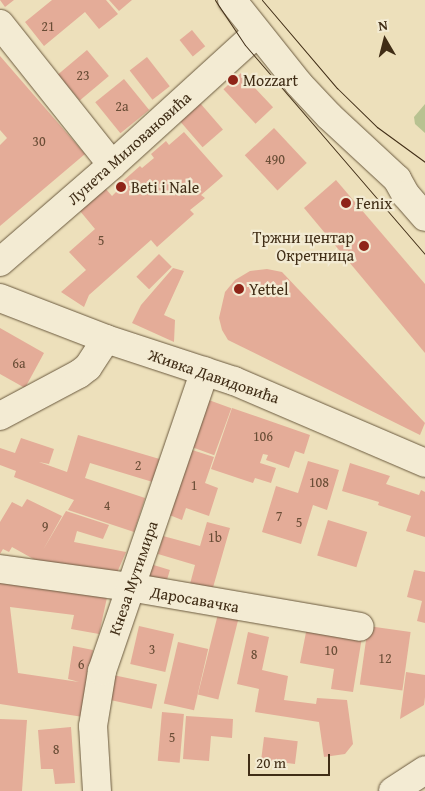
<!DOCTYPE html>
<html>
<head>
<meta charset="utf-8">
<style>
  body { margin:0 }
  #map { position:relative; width:425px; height:791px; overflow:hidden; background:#ede0bb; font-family:"Gentium Book Plus",serif }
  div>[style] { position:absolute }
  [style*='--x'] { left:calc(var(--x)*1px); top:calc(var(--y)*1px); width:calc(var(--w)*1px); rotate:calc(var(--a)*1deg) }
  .green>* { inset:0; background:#b8c291 }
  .building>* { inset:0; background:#e4ac98; transform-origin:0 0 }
  .roads { filter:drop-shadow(0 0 1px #6b5a3f) drop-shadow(0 0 1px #6b5a3f) }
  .minor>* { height:28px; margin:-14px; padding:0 14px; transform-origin:14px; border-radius:14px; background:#f3ebd3 }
  .secondary>* { height:28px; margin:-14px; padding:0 14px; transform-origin:14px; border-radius:14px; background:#f3ebd3 }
  .tram>* { height:1px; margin:-0.5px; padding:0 0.5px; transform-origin:0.5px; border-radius:0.5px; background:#402d16 }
  .dots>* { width:14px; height:14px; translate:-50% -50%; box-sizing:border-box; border:2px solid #f3ebd3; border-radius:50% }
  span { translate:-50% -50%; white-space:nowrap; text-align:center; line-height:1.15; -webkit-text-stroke:4.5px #f3ebd3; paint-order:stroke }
  .number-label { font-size:14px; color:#694d36 }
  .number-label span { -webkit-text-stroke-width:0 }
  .poi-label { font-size:16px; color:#402d16 }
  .left { translate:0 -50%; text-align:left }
  .right { translate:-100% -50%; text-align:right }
  .street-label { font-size:16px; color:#402d16 }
  .north { position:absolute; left:360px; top:15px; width:50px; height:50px; -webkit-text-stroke:4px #f3ebd3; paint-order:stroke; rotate:352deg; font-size:14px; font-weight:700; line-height:20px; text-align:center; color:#402d16 }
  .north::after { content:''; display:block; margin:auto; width:18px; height:22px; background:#402d16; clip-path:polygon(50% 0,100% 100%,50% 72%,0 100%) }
  .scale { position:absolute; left:248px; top:754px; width:82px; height:22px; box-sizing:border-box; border:2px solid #402d16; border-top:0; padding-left:6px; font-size:15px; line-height:18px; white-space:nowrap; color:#402d16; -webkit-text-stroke:4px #f3ebd3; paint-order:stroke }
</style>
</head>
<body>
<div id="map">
  <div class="green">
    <div style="clip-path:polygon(425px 104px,425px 133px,415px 124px,414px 117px)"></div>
  </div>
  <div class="building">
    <div style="clip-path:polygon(0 0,14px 0,5px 7px)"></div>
    <div style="clip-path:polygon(52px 0,106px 0,118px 14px,99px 29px,85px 12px,44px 46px,25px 22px)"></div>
    <div style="clip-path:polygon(109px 0,132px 0,119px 11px)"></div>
    <div style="left:192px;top:30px;width:21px;height:16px;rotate:51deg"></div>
    <div style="left:87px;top:50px;width:34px;height:38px;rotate:50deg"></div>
    <div style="clip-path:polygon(0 56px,85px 154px,0 226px,0 145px,7px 138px,0 130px)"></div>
    <div style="left:147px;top:57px;width:37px;height:22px;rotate:52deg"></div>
    <div style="left:241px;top:73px;width:47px;height:24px;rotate:47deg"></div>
    <div style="left:124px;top:79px;width:40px;height:37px;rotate:51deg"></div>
    <div style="left:200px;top:103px;width:35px;height:27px;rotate:49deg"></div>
    <div style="left:274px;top:128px;width:48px;height:40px;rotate:47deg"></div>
    <div style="clip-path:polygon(184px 132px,223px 176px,201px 195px,205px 198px,190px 210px,194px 214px,157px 247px,151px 240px,89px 295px,84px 307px,61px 292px,86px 270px,69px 252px,95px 229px,80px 211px,105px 188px,112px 196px,118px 190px,115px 188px,140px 166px,142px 168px,154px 158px,151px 154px,166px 141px,169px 145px)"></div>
    <div style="clip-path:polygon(336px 180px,425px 284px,425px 353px,304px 208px)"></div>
    <div style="left:159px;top:254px;width:18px;height:32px;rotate:45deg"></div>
    <div style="clip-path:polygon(173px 268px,184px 271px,164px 315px,175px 320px,174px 342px,132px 323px,141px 305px)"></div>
    <div style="clip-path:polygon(267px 269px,282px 272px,425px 423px,420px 435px,228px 340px,222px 330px,219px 318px,225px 292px,235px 280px,250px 271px)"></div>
    <div style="clip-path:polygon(0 328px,44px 353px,25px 388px,0 374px)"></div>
    <div style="left:206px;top:399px;width:27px;height:50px;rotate:20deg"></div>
    <div style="clip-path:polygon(232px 408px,310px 435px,304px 454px,295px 451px,289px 468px,266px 460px,268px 455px,263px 454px,260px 463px,276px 468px,271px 483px,255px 478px,253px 483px,211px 469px)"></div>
    <div style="clip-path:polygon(78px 435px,163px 460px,156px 483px,90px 463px,85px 478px,145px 498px,134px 532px,68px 510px,74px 500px,14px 477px,16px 471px,0 465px,0 448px,15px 453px,21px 438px,54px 449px,49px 464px,39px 462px,67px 472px)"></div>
    <div style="clip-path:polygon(189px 449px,214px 457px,205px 483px,218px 488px,209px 516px,186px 508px,182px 520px,167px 514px)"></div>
    <div style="clip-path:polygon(308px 461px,339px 470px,327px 510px,313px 505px,301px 544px,262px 532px,276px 486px,298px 493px)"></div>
    <div style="clip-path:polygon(350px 463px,390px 476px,386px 484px,419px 495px,421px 490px,425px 492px,425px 537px,406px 531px,411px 516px,378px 505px,379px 502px,342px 491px)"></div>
    <div style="clip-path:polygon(27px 499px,62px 516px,43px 550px,66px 511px,109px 525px,103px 539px,77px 531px,74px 542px,126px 552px,116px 575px,37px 561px,12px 547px,9px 552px,3px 549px,0 554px,0 522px,12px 502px,22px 507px)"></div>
    <div style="left:328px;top:520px;width:41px;height:37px;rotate:17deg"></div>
    <div style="clip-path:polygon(207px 522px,230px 528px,212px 591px,190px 584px,195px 565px,158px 554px,163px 536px,200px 546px)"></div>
    <div style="left:147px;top:563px;width:24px;height:16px;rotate:17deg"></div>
    <div style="clip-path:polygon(414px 570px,425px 572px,425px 623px,417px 621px,422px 601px,407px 597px)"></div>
    <div style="clip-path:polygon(0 577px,108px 593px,99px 634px,71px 629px,74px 615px,10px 607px,18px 673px,79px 682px,68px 679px,73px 646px,93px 650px,83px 717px,0 704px)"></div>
    <div style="left:218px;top:614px;width:21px;height:83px;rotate:14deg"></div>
    <div style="left:139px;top:626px;width:36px;height:39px;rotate:13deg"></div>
    <div style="left:368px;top:626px;width:43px;height:59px;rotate:8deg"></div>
    <div style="clip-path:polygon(307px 627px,362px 637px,353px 692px,331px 689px,334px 669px,300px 663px)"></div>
    <div style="clip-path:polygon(248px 632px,269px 637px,262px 670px,288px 676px,284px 700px,316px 704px,317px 698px,347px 700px,353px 744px,345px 754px,324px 757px,319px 722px,255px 712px,259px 689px,237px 684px)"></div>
    <div style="left:178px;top:642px;width:31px;height:63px;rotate:13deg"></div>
    <div style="clip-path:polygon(406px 672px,425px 675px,425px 697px,424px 705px,400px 719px)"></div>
    <div style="left:113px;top:675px;width:45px;height:25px;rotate:12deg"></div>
    <div style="left:162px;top:712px;width:22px;height:49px;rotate:5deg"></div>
    <div style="clip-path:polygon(186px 716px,233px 719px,232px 738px,211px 736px,209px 761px,183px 759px)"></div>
    <div style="clip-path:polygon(0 719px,27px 720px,22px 791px,0 791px)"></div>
    <div style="clip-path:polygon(71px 727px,75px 783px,55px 784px,53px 769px,41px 769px,38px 730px)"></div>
    <div style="left:264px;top:737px;width:34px;height:23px;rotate:7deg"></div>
  </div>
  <div class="roads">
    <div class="minor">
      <div style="--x:0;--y:24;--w:180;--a:51.5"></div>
      <div style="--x:0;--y:262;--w:148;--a:-40.9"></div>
      <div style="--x:112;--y:165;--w:196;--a:-42.3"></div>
      <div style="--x:0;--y:298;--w:114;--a:21.1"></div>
      <div style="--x:106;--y:339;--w:135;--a:18.2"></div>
      <div style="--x:234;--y:381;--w:208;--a:23.2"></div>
      <div style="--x:0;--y:416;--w:89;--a:-28"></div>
      <div style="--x:79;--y:374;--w:11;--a:-38"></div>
      <div style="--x:88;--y:367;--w:33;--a:-57"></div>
      <div style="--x:0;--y:569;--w:130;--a:7.9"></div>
      <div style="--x:129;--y:587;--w:234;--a:9.8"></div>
      <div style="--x:97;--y:791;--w:65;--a:-93.5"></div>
      <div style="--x:93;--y:726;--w:56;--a:-80.7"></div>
      <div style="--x:102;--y:671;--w:317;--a:-71.1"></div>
    </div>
    <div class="secondary">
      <div style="--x:232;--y:0;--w:107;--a:51.4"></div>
      <div style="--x:299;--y:84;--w:44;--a:46.8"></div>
      <div style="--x:329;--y:116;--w:93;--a:42.8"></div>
      <div style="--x:397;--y:179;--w:18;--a:61"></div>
      <div style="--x:406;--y:195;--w:29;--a:49"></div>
      <div style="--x:393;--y:791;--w:38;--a:-33"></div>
    </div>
  </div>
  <div class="tram">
    <div style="--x:215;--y:0;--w:54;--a:56.3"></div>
    <div style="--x:245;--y:45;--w:276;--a:49.3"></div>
    <div style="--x:262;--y:0;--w:116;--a:49.6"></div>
    <div style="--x:337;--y:88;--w:56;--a:44.3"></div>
    <div style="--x:377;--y:127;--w:59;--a:36.1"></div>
  </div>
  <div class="dots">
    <div style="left:233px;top:80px;background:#8f2418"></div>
    <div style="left:121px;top:187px;background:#8f2418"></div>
    <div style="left:346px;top:203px;background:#8f2418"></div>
    <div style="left:364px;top:246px;background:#8f2418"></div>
    <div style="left:239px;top:289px;background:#8f2418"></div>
  </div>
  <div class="number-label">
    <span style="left:48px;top:26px">21</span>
    <span style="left:83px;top:75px">23</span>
    <span style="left:122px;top:106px">2a</span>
    <span style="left:39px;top:141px">30</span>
    <span style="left:275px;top:159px">490</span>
    <span style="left:101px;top:240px">5</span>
    <span style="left:19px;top:363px">6a</span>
    <span style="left:263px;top:436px">106</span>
    <span style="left:138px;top:465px">2</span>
    <span style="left:319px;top:482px">108</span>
    <span style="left:194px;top:485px">1</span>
    <span style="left:107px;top:505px">4</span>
    <span style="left:279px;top:516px">7</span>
    <span style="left:299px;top:522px">5</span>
    <span style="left:45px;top:526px">9</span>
    <span style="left:215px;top:537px">1b</span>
    <span style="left:152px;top:649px">3</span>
    <span style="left:331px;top:650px">10</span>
    <span style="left:254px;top:654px">8</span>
    <span style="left:385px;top:658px">12</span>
    <span style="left:81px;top:664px">6</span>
    <span style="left:172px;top:737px">5</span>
    <span style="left:56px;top:749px">8</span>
  </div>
  <div class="poi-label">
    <span class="left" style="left:243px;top:80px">Mozzart</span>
    <span class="left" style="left:131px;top:187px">Beti i Nale</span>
    <span class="left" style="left:356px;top:203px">Fenix</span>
    <span class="right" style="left:354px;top:246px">Тржни центар<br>Окретница</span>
    <span class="left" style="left:249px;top:289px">Yettel</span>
  </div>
  <div class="street-label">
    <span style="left:129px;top:148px;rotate:-42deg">Лунета Миловановића</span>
    <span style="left:214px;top:376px;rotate:19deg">Живка Давидовића</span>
    <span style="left:133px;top:578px;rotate:-71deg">Кнеза Мутимира</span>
    <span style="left:195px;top:599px;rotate:10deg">Даросавачка</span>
  </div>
  <div class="north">N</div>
  <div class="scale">20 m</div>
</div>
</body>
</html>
